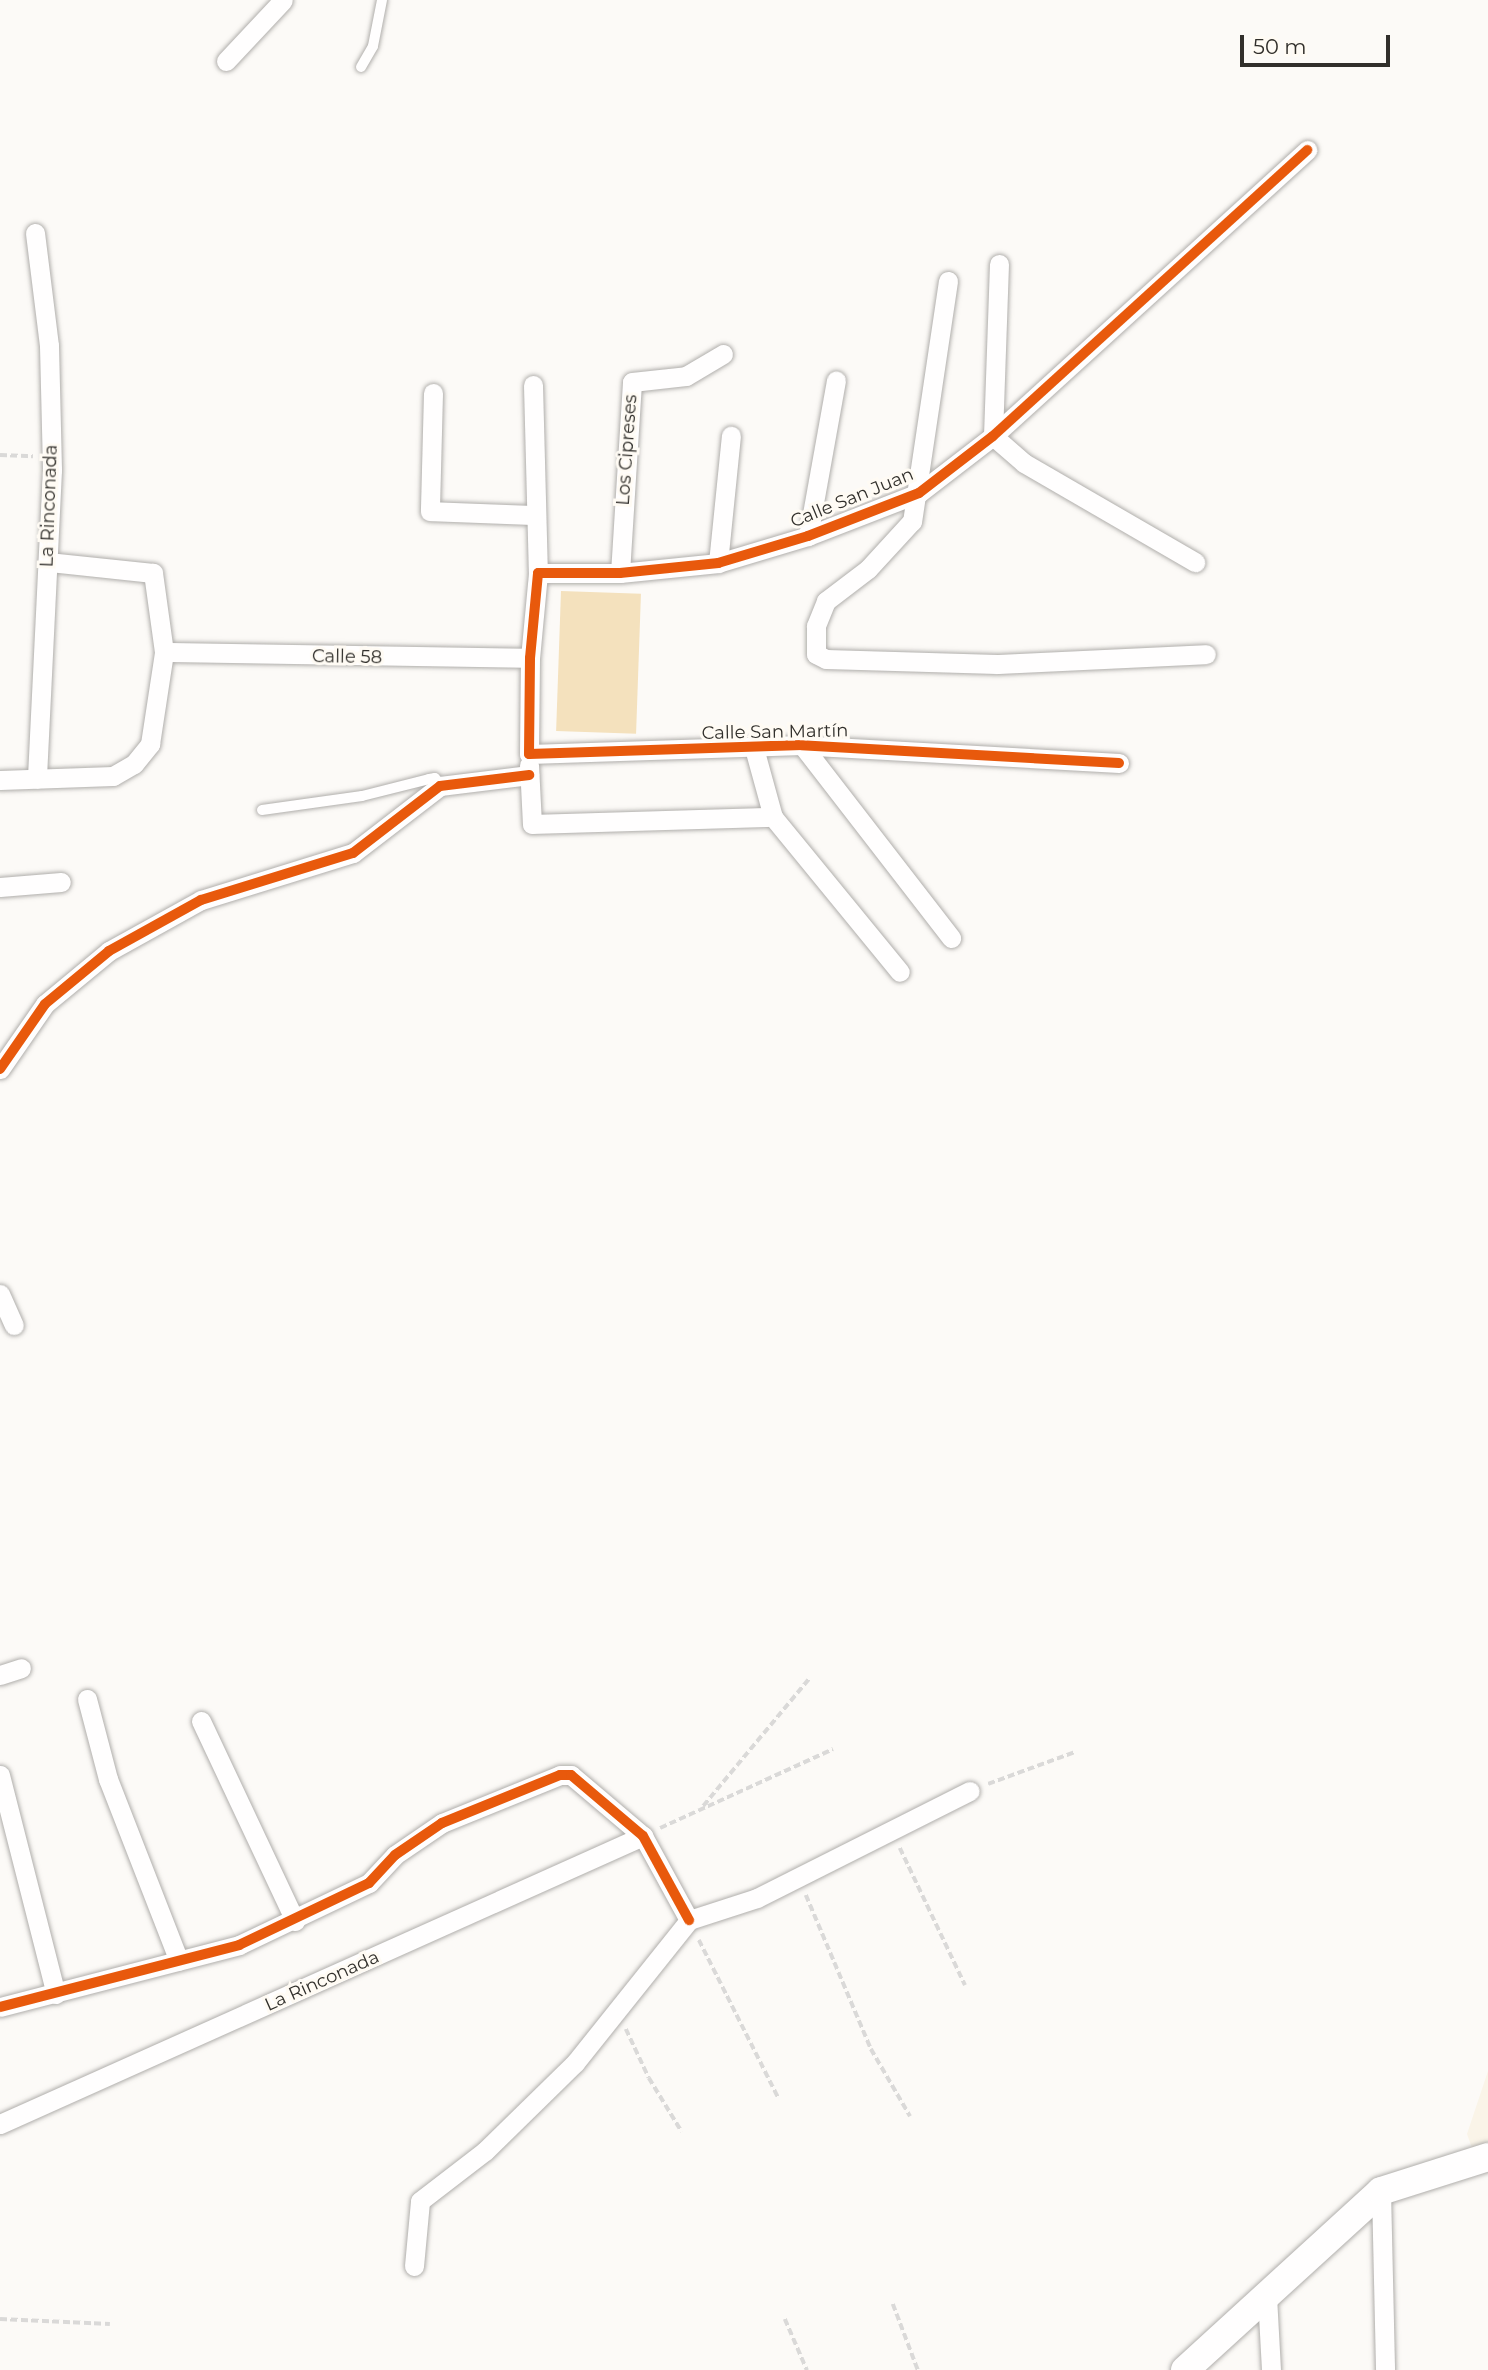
<!DOCTYPE html>
<html>
<head>
<meta charset="utf-8">
<style>
  body { margin:0 }
  #map { position:relative; width:1488px; height:2370px; overflow:hidden; background:#fcfaf7; font-family:Montserrat,sans-serif }
  div>[style] { position:absolute }
  [style*='--x'] { left:calc(var(--x)*1px); top:calc(var(--y)*1px); width:calc(var(--w)*1px); rotate:calc(var(--a)*1deg) }
  .built>* { inset:0; background:#faf4e8 }
  .green>* { inset:0; background:#f4e1bd; transform-origin:0 0 }
  .path>* { height:3.5px; margin-top:-1.75px; transform-origin:0; background:repeating-linear-gradient(90deg,#dad9d8 0 7px,transparent 0 10.5px) }
  .roads { filter:drop-shadow(0 0 2px #b0aeab) drop-shadow(0 0 2px #b0aeab) }
  .lane>* { height:10px; margin:-5px; padding:0 5px; transform-origin:5px; border-radius:5px; background:#fffefe }
  .street>* { height:19px; margin:-9.5px; padding:0 9.5px; transform-origin:9.5px; border-radius:9.5px; background:#fffefe }
  .secondary>* { height:28px; margin:-14px; padding:0 14px; transform-origin:14px; border-radius:14px; background:#fffefe }
  .cycleway>* { height:10px; margin:-5px; padding:0 5px; transform-origin:5px; border-radius:5px; background:#e8590c }
  span { translate:-50% -50%; white-space:nowrap; text-align:center; line-height:1.15; -webkit-text-stroke:6px #fffbf4; paint-order:stroke }
  .street-label { font-size:18px; color:#312f2b }
  .scale { position:absolute; left:1240px; top:35px; width:150px; height:32px; box-sizing:border-box; border:4px solid #312f2b; border-top:0; padding-left:9px; font-size:21px; line-height:24px; white-space:nowrap; color:#312f2b; -webkit-text-stroke:5px #fffbf4; paint-order:stroke }
</style>
</head>
<body>
<div id="map">
  <div class="built">
    <div style="clip-path:polygon(1488px 2071px,1488px 2144px,1472px 2148px,1467px 2134px)"></div>
  </div>
  <div class="green">
    <div style="left:561px;top:591px;width:80px;height:140px;rotate:2deg"></div>
  </div>
  <div class="path">
    <div style="--x:0;--y:455;--w:33;--a:2"></div>
    <div style="--x:988;--y:1784;--w:93;--a:-20.2"></div>
    <div style="--x:703;--y:1806;--w:165;--a:-50.2"></div>
    <div style="--x:660;--y:1828;--w:190;--a:-24.5"></div>
    <div style="--x:900;--y:1848;--w:152;--a:64.6"></div>
    <div style="--x:806;--y:1895;--w:167;--a:67.1"></div>
    <div style="--x:871;--y:2049;--w:78;--a:59.8"></div>
    <div style="--x:699;--y:1940;--w:176;--a:63.3"></div>
    <div style="--x:626;--y:2029;--w:54;--a:64.9"></div>
    <div style="--x:649;--y:2078;--w:63;--a:58.6"></div>
    <div style="--x:893;--y:2304;--w:71;--a:69.3"></div>
    <div style="--x:0;--y:2319;--w:110;--a:2.6"></div>
    <div style="--x:785;--y:2319;--w:56;--a:66.7"></div>
  </div>
  <div class="roads">
    <div class="lane">
      <div style="--x:361;--y:67;--w:24;--a:-60"></div>
      <div style="--x:373;--y:46;--w:47;--a:-78.9"></div>
      <div style="--x:262;--y:810;--w:101;--a:-8"></div>
      <div style="--x:362;--y:796;--w:69;--a:-14.2"></div>
      <div style="--x:429;--y:779;--w:6;--a:-9"></div>
      <div style="--x:435;--y:778;--w:9;--a:58"></div>
    </div>
    <div class="street">
      <div style="--x:226;--y:61;--w:83;--a:-46.9"></div>
      <div style="--x:35;--y:233;--w:114;--a:82.9"></div>
      <div style="--x:49;--y:346;--w:124;--a:88.6"></div>
      <div style="--x:52;--y:470;--w:309;--a:92.8"></div>
      <div style="--x:999;--y:264;--w:172;--a:92"></div>
      <div style="--x:993;--y:436;--w:41;--a:41.1"></div>
      <div style="--x:1024;--y:463;--w:198;--a:30.1"></div>
      <div style="--x:948;--y:281;--w:243;--a:98.5"></div>
      <div style="--x:912;--y:521;--w:65;--a:132.5"></div>
      <div style="--x:868;--y:569;--w:53;--a:142.7"></div>
      <div style="--x:826;--y:601;--w:27;--a:112"></div>
      <div style="--x:816;--y:626;--w:28;--a:90"></div>
      <div style="--x:816;--y:654;--w:11;--a:27"></div>
      <div style="--x:826;--y:659;--w:171;--a:1.7"></div>
      <div style="--x:997;--y:664;--w:209;--a:-2.7"></div>
      <div style="--x:533;--y:385;--w:188;--a:88.5"></div>
      <div style="--x:433;--y:393;--w:118;--a:91.5"></div>
      <div style="--x:430;--y:511;--w:106;--a:2.2"></div>
      <div style="--x:808;--y:536;--w:158;--a:-79.8"></div>
      <div style="--x:718;--y:563;--w:128;--a:-84.2"></div>
      <div style="--x:620;--y:573;--w:191;--a:-86.4"></div>
      <div style="--x:632;--y:382;--w:54;--a:-6.3"></div>
      <div style="--x:686;--y:376;--w:43;--a:-30.7"></div>
      <div style="--x:164;--y:652;--w:366;--a:0.9"></div>
      <div style="--x:802;--y:745;--w:244;--a:52.3"></div>
      <div style="--x:754;--y:748;--w:72;--a:74.6"></div>
      <div style="--x:773;--y:817;--w:200;--a:50.7"></div>
      <div style="--x:1119;--y:763;--w:318;--a:-176.8"></div>
      <div style="--x:802;--y:745;--w:273;--a:178.1"></div>
      <div style="--x:529;--y:754;--w:96;--a:-89.4"></div>
      <div style="--x:530;--y:658;--w:85;--a:-84.6"></div>
      <div style="--x:538;--y:573;--w:82;--a:0"></div>
      <div style="--x:620;--y:573;--w:99;--a:-5.8"></div>
      <div style="--x:718;--y:563;--w:94;--a:-16.7"></div>
      <div style="--x:808;--y:536;--w:119;--a:-21.2"></div>
      <div style="--x:919;--y:493;--w:93;--a:-37.6"></div>
      <div style="--x:993;--y:436;--w:425;--a:-42.3"></div>
      <div style="--x:529;--y:765;--w:59;--a:87.1"></div>
      <div style="--x:532;--y:824;--w:241;--a:-1.7"></div>
      <div style="--x:0;--y:780;--w:113;--a:-2"></div>
      <div style="--x:113;--y:776;--w:24;--a:-30"></div>
      <div style="--x:134;--y:764;--w:26;--a:-51"></div>
      <div style="--x:150;--y:744;--w:93;--a:-81.3"></div>
      <div style="--x:164;--y:652;--w:80;--a:-97.9"></div>
      <div style="--x:153;--y:573;--w:106;--a:-174"></div>
      <div style="--x:0;--y:887;--w:61;--a:-4.7"></div>
      <div style="--x:0;--y:1069;--w:79;--a:-55.3"></div>
      <div style="--x:45;--y:1004;--w:83;--a:-39.6"></div>
      <div style="--x:109;--y:951;--w:105;--a:-29"></div>
      <div style="--x:201;--y:900;--w:159;--a:-17.2"></div>
      <div style="--x:353;--y:853;--w:110;--a:-37.6"></div>
      <div style="--x:440;--y:786;--w:90;--a:-7"></div>
      <div style="--x:0;--y:1294;--w:34;--a:66"></div>
      <div style="--x:0;--y:1675;--w:22;--a:-18"></div>
      <div style="--x:87;--y:1699;--w:83;--a:75.3"></div>
      <div style="--x:108;--y:1779;--w:195;--a:68.7"></div>
      <div style="--x:201;--y:1721;--w:221;--a:64.8"></div>
      <div style="--x:0;--y:1775;--w:226;--a:75.7"></div>
      <div style="--x:0;--y:2007;--w:247;--a:-14.5"></div>
      <div style="--x:239;--y:1945;--w:144;--a:-25.5"></div>
      <div style="--x:369;--y:1883;--w:38;--a:-47"></div>
      <div style="--x:395;--y:1855;--w:57;--a:-34.2"></div>
      <div style="--x:442;--y:1823;--w:127;--a:-22.1"></div>
      <div style="--x:560;--y:1775;--w:11;--a:0"></div>
      <div style="--x:571;--y:1775;--w:94;--a:40.3"></div>
      <div style="--x:643;--y:1836;--w:96;--a:61.3"></div>
      <div style="--x:0;--y:2124;--w:705;--a:-24.13"></div>
      <div style="--x:1381;--y:2191;--w:179;--a:88.7"></div>
      <div style="--x:414;--y:2266;--w:65;--a:-84.7"></div>
      <div style="--x:420;--y:2201;--w:82;--a:-37.6"></div>
      <div style="--x:485;--y:2151;--w:126;--a:-44.4"></div>
      <div style="--x:575;--y:2063;--w:183;--a:-51.4"></div>
      <div style="--x:689;--y:1920;--w:71;--a:-17.9"></div>
      <div style="--x:757;--y:1898;--w:238;--a:-26.7"></div>
      <div style="--x:1267;--y:2296;--w:74;--a:86.9"></div>
    </div>
    <div class="secondary">
      <div style="--x:1185;--y:2370;--w:265;--a:-42.4"></div>
      <div style="--x:1381;--y:2191;--w:112;--a:-17.6"></div>
    </div>
  </div>
  <div class="cycleway">
    <div style="--x:1119;--y:763;--w:318;--a:-176.8"></div>
    <div style="--x:802;--y:745;--w:273;--a:178.1"></div>
    <div style="--x:529;--y:754;--w:96;--a:-89.4"></div>
    <div style="--x:530;--y:658;--w:85;--a:-84.6"></div>
    <div style="--x:538;--y:573;--w:82;--a:0"></div>
    <div style="--x:620;--y:573;--w:99;--a:-5.8"></div>
    <div style="--x:718;--y:563;--w:94;--a:-16.7"></div>
    <div style="--x:808;--y:536;--w:119;--a:-21.2"></div>
    <div style="--x:919;--y:493;--w:93;--a:-37.6"></div>
    <div style="--x:993;--y:436;--w:425;--a:-42.3"></div>
    <div style="--x:0;--y:1069;--w:79;--a:-55.3"></div>
    <div style="--x:45;--y:1004;--w:83;--a:-39.6"></div>
    <div style="--x:109;--y:951;--w:105;--a:-29"></div>
    <div style="--x:201;--y:900;--w:159;--a:-17.2"></div>
    <div style="--x:353;--y:853;--w:110;--a:-37.6"></div>
    <div style="--x:440;--y:786;--w:90;--a:-7"></div>
    <div style="--x:0;--y:2007;--w:247;--a:-14.5"></div>
    <div style="--x:239;--y:1945;--w:144;--a:-25.5"></div>
    <div style="--x:369;--y:1883;--w:38;--a:-47"></div>
    <div style="--x:395;--y:1855;--w:57;--a:-34.2"></div>
    <div style="--x:442;--y:1823;--w:127;--a:-22.1"></div>
    <div style="--x:560;--y:1775;--w:11;--a:0"></div>
    <div style="--x:571;--y:1775;--w:94;--a:40.3"></div>
    <div style="--x:643;--y:1836;--w:96;--a:61.3"></div>
  </div>
  <div class="street-label">
    <span style="left:627px;top:450px;rotate:-86deg">Los Cipreses</span>
    <span style="left:852px;top:498px;rotate:-22deg">Calle San Juan</span>
    <span style="left:49px;top:506px;rotate:-88deg">La Rinconada</span>
    <span style="left:347px;top:657px;rotate:1deg">Calle 58</span>
    <span style="left:775px;top:732px;rotate:-1deg">Calle San Martín</span>
    <span style="left:322px;top:1981px;rotate:-24deg">La Rinconada</span>
  </div>
  <div class="scale">50 m</div>
</div>
</body>
</html>
